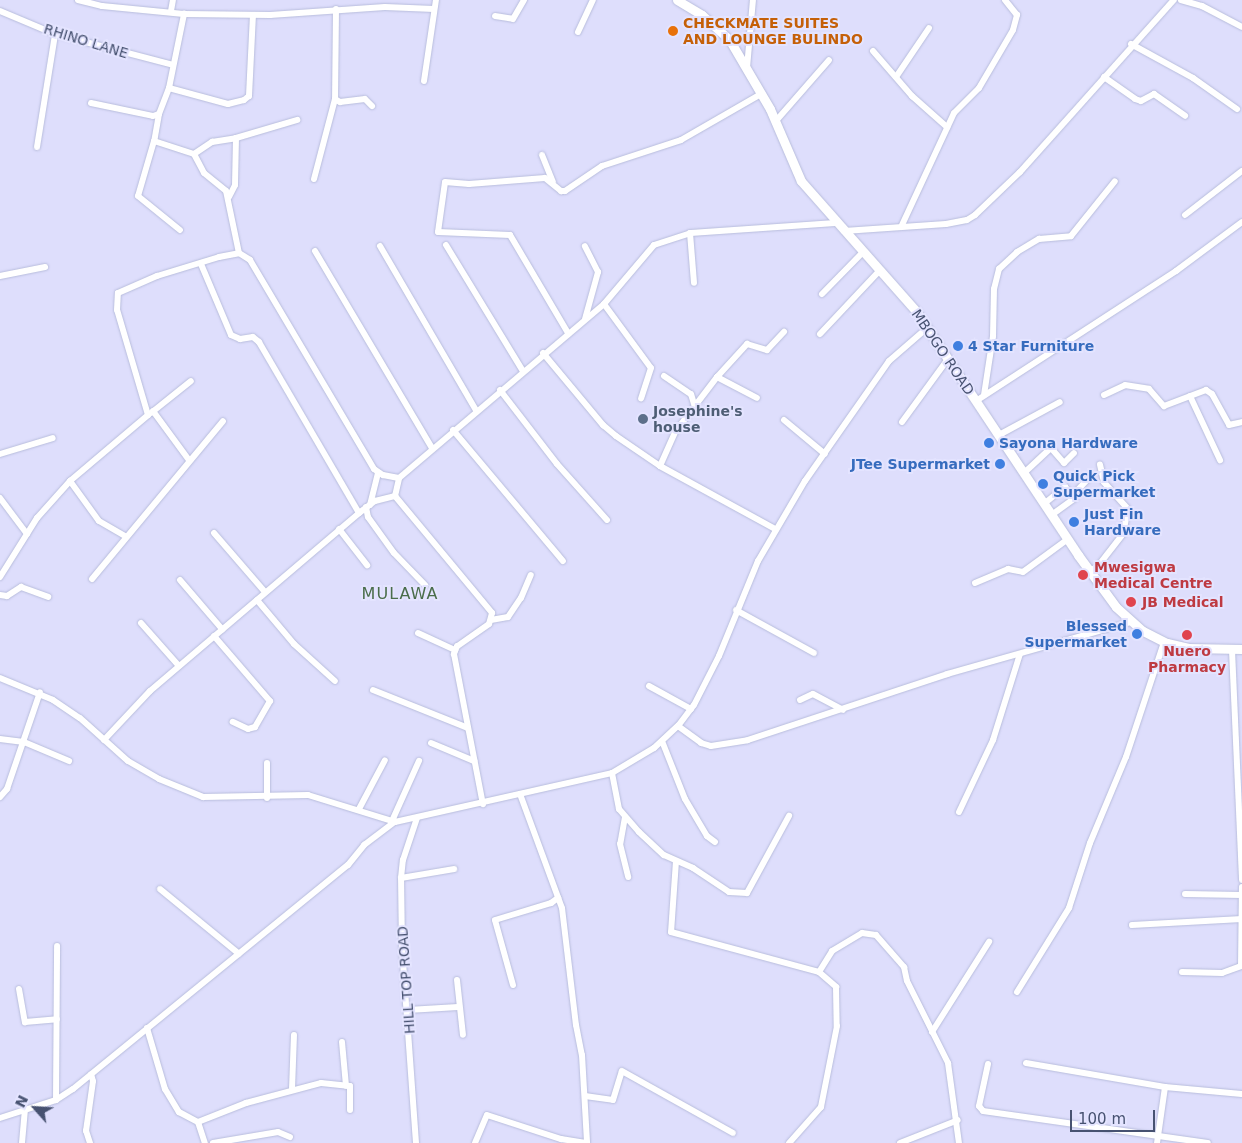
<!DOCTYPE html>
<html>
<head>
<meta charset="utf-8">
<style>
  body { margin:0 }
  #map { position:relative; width:1242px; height:1143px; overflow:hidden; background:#dedefc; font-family:"DejaVu Sans",sans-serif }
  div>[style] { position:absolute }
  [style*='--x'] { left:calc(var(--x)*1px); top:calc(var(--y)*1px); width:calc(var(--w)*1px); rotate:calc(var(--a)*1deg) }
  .roads { filter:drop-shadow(0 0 1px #b8bddc) drop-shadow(0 0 1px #b8bddc) }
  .street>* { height:6px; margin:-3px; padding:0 3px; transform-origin:3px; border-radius:3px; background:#fff }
  .secondary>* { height:9px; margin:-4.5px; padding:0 4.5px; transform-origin:4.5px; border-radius:4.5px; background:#fff }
  .dots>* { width:14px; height:14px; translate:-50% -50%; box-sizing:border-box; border:2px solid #e4e4ff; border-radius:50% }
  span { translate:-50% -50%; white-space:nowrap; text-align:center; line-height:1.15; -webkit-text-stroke:4px #e4e4ff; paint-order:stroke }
  .food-label { font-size:14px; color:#c56008; font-weight:700 }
  .left { translate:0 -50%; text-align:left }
  .street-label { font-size:14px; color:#475271 }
  .shop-label { font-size:14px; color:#366cbe; font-weight:700 }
  .right { translate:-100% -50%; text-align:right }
  .service-label { font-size:14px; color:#4e5e75; font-weight:700 }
  .health-label { font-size:14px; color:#be3a42; font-weight:700 }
  .quarter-label { font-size:16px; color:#4a6d4b; letter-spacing:1px }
  .north { position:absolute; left:10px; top:1083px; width:50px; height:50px; -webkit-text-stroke:4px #e4e4ff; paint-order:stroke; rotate:296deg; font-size:14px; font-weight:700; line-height:20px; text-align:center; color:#475271 }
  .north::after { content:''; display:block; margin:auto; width:18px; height:22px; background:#475271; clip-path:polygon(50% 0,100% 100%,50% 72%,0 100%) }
  .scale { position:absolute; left:1070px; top:1110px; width:85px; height:22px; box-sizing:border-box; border:2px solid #475271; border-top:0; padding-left:6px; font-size:15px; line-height:18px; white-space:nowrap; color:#475271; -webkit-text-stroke:4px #e4e4ff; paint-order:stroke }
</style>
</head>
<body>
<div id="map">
  <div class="roads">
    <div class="street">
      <div style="--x:78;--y:0;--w:25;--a:14"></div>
      <div style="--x:102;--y:6;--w:82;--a:5.6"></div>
      <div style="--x:184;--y:14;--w:86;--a:0.7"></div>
      <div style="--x:270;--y:15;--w:115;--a:-4"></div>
      <div style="--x:385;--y:7;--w:49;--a:2.3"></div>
      <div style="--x:1181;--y:0;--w:22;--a:16"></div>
      <div style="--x:1202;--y:6;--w:45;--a:27.7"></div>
      <div style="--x:336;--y:9;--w:90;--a:90.6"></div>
      <div style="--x:335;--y:99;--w:6;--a:31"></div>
      <div style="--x:340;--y:102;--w:25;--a:-7"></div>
      <div style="--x:365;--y:99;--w:10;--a:45"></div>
      <div style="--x:0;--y:11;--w:60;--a:22.7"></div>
      <div style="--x:55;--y:34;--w:122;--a:14.7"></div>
      <div style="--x:171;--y:11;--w:11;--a:-80"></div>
      <div style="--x:495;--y:16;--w:18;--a:9"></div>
      <div style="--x:513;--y:19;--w:22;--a:-60"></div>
      <div style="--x:578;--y:32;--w:35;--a:-65"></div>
      <div style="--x:1131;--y:44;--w:71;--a:28.7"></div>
      <div style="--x:1193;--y:78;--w:54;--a:35.2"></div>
      <div style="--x:873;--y:51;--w:60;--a:49.1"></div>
      <div style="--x:912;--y:96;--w:47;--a:41.5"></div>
      <div style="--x:747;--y:68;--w:68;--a:-85"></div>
      <div style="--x:896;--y:77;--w:59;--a:-56"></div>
      <div style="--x:1104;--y:77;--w:38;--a:35"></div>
      <div style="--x:1135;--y:99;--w:6;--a:18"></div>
      <div style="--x:1141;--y:101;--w:15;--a:-28"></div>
      <div style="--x:1154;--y:94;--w:38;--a:35"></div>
      <div style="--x:424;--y:81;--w:82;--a:-81.6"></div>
      <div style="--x:169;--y:88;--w:61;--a:15.2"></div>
      <div style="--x:228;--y:104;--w:16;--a:-14"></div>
      <div style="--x:244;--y:100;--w:6;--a:-39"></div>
      <div style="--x:249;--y:96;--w:81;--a:-87.2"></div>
      <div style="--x:91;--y:103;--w:63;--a:11.8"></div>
      <div style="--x:153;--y:116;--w:6;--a:-18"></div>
      <div style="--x:159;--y:114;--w:28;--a:-69"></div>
      <div style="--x:169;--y:88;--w:76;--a:-78.5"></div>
      <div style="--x:159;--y:114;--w:27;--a:100"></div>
      <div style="--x:154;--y:141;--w:42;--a:18"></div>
      <div style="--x:194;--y:154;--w:21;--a:62"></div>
      <div style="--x:204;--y:173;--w:28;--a:39"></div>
      <div style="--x:226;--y:191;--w:63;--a:78.2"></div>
      <div style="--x:775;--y:122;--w:82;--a:-48.9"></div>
      <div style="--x:154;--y:141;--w:57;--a:106.2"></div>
      <div style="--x:138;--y:196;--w:54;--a:39"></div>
      <div style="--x:37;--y:147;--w:114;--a:-80.9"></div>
      <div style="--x:194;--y:154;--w:22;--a:-34"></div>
      <div style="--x:212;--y:142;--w:24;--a:-9"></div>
      <div style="--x:236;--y:138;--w:64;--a:-16.4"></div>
      <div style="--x:542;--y:155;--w:29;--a:68"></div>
      <div style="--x:314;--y:179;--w:83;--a:-75.3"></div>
      <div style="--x:229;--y:197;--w:13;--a:-63"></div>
      <div style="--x:235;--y:185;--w:47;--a:-88.8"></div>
      <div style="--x:1185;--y:215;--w:72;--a:-37.7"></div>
      <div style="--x:902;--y:225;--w:123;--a:-65.1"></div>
      <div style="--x:954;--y:113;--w:35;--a:-45"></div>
      <div style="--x:979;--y:88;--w:67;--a:-59.6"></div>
      <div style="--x:1013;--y:30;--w:16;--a:-75"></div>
      <div style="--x:1017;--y:15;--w:19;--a:-129"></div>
      <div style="--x:844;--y:231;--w:102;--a:-3.9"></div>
      <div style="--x:946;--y:224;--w:21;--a:-11"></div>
      <div style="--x:967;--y:220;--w:9;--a:-32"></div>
      <div style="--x:975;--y:215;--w:62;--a:-43.7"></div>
      <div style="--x:1020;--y:172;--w:231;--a:-48.2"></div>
      <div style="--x:690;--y:233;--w:50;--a:85.4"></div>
      <div style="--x:446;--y:245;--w:148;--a:58.6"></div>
      <div style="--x:380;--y:246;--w:190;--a:59.7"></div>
      <div style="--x:315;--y:251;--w:229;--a:59.3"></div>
      <div style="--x:201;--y:264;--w:77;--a:67.1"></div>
      <div style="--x:231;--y:335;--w:10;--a:24"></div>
      <div style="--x:240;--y:339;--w:13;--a:-9"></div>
      <div style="--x:253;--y:337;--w:8;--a:40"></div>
      <div style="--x:259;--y:342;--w:198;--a:59.7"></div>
      <div style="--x:0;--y:276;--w:46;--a:-11.3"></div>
      <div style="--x:822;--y:294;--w:60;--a:-45.7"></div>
      <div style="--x:604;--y:304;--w:79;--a:53.7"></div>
      <div style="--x:651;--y:368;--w:32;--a:108"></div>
      <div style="--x:585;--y:319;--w:49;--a:-74.5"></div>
      <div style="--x:598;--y:272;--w:29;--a:-117"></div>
      <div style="--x:568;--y:333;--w:114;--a:-120.6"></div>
      <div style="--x:510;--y:235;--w:72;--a:-177.6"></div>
      <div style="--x:438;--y:232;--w:50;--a:-82"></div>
      <div style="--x:445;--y:182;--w:24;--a:5"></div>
      <div style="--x:469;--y:184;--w:76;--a:-4.5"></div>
      <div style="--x:545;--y:178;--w:21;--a:39"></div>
      <div style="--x:561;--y:191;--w:4;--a:0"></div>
      <div style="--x:565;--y:191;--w:45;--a:-34"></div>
      <div style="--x:602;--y:166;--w:83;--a:-18.2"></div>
      <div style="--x:681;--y:140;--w:92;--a:-29.9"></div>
      <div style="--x:820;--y:334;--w:88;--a:-46.8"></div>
      <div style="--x:543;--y:353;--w:94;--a:50.2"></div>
      <div style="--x:603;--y:425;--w:17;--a:40"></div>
      <div style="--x:616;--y:436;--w:53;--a:34.3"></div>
      <div style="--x:660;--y:466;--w:131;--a:28.7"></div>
      <div style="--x:664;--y:376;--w:32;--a:34"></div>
      <div style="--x:691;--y:394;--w:10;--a:73"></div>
      <div style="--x:717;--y:377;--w:45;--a:27.7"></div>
      <div style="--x:500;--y:390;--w:93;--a:52.4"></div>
      <div style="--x:557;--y:464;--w:75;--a:48.2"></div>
      <div style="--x:984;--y:395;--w:60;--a:-81.3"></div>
      <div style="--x:993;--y:336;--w:47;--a:-88.8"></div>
      <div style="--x:994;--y:289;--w:21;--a:-76"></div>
      <div style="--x:999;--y:269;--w:25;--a:-43"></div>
      <div style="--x:1017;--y:252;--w:26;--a:-31"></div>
      <div style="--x:1039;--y:239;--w:32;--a:-5"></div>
      <div style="--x:1071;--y:236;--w:70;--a:-51.3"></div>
      <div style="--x:1104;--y:395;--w:23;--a:-25"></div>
      <div style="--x:1125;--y:385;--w:24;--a:9"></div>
      <div style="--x:1149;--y:389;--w:23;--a:49"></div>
      <div style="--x:1164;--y:406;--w:45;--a:-20.9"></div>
      <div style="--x:1206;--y:390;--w:7;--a:34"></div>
      <div style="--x:1212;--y:394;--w:35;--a:61"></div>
      <div style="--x:1229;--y:425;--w:13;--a:-13"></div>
      <div style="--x:1190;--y:396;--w:71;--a:64.9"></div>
      <div style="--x:976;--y:401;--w:239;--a:-33"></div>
      <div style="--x:1176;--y:271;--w:82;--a:-36.6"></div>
      <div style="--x:153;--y:411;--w:61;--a:53.7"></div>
      <div style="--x:151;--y:413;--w:51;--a:-38.7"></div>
      <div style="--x:784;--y:420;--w:53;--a:39.7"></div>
      <div style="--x:902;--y:422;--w:78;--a:-53.9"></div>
      <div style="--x:453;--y:430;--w:171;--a:50"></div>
      <div style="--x:999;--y:435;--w:69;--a:-28.4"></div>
      <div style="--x:0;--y:454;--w:55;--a:-16.8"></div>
      <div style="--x:660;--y:466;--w:37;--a:-66"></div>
      <div style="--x:675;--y:432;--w:69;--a:-52.6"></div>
      <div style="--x:717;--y:377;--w:45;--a:-47.7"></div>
      <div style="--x:747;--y:344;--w:21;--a:17"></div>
      <div style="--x:767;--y:350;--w:25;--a:-47"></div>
      <div style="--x:1024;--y:473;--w:37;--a:-43"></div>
      <div style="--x:1051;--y:448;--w:20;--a:49"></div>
      <div style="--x:1064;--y:463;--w:14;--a:-45"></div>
      <div style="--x:70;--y:481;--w:49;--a:54.1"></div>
      <div style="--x:99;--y:521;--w:30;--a:30"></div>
      <div style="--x:1073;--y:495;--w:25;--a:-47"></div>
      <div style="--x:395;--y:496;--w:152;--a:50.3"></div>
      <div style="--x:492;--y:613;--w:11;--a:105"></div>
      <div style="--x:489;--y:624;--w:39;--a:145"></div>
      <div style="--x:457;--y:646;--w:9;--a:111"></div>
      <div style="--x:454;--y:654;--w:153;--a:79.1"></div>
      <div style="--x:0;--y:498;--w:45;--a:53.1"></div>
      <div style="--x:1045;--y:503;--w:26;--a:-39"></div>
      <div style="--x:1065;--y:487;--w:15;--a:48"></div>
      <div style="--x:1075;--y:498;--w:29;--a:144"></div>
      <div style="--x:370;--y:505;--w:33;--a:-76"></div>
      <div style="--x:366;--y:507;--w:10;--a:79"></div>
      <div style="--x:368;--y:517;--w:44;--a:54.2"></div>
      <div style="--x:394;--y:553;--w:45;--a:45.9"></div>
      <div style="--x:339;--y:529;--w:46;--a:52.1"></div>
      <div style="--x:214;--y:533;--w:78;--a:49.2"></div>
      <div style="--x:1090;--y:571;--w:9;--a:-32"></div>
      <div style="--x:1098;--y:566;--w:41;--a:-52"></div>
      <div style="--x:1123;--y:534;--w:25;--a:-79"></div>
      <div style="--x:1128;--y:509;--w:36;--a:-132"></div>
      <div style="--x:1104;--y:482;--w:18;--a:-103"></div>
      <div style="--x:0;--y:577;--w:70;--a:-57.9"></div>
      <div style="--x:37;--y:518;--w:50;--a:-48.3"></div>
      <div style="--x:70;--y:481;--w:102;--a:-40.2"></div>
      <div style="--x:148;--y:415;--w:109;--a:-106.4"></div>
      <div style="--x:117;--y:310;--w:17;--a:-87"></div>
      <div style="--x:118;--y:293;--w:43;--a:-23.6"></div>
      <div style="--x:157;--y:276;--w:65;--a:-17"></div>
      <div style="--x:219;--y:257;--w:20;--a:-11"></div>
      <div style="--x:239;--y:253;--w:13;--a:32"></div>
      <div style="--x:250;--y:260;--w:243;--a:59.3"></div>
      <div style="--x:374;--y:469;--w:11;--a:34"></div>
      <div style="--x:383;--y:475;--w:16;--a:11"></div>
      <div style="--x:92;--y:579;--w:205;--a:-50.3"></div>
      <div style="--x:180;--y:580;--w:65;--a:49.4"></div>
      <div style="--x:975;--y:583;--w:36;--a:-23"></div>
      <div style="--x:1008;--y:569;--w:15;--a:11"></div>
      <div style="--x:1023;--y:572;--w:56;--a:-36.3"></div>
      <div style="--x:0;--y:595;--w:7;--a:8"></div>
      <div style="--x:7;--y:596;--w:17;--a:-33"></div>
      <div style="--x:21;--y:587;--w:29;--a:20"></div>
      <div style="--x:257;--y:600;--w:57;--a:49.9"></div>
      <div style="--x:294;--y:644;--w:55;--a:42.1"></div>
      <div style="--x:736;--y:610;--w:89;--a:28.9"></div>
      <div style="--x:491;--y:620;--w:17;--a:-10"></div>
      <div style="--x:508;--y:617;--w:23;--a:-56"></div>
      <div style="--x:521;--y:598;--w:25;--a:-67"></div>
      <div style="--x:141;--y:623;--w:57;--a:48.5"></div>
      <div style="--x:418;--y:633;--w:41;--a:24.7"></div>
      <div style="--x:214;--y:636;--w:86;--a:49.3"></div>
      <div style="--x:270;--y:701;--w:30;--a:120"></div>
      <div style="--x:255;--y:727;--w:7;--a:164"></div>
      <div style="--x:248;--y:729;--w:17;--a:-155"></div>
      <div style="--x:1232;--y:650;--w:230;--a:87.5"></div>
      <div style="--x:0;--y:678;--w:57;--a:22.5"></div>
      <div style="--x:53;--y:700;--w:32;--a:34"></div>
      <div style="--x:80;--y:718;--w:64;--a:41.9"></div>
      <div style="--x:128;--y:761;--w:36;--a:30"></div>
      <div style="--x:159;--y:779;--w:48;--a:22.2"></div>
      <div style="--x:203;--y:797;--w:105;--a:-1.1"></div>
      <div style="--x:308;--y:795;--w:91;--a:17.2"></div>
      <div style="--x:395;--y:822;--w:222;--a:-12.7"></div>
      <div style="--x:612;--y:773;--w:49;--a:-30.8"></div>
      <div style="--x:654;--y:748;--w:33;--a:-43"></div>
      <div style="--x:678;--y:726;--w:26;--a:-53"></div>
      <div style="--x:694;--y:705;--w:55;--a:-63"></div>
      <div style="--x:719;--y:656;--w:103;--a:-67.7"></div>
      <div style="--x:758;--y:561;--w:93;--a:-59.6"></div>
      <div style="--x:805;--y:481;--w:146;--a:-55"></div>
      <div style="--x:889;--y:361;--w:50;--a:-41"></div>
      <div style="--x:649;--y:686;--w:48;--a:28.7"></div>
      <div style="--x:373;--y:690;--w:102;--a:21.8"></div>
      <div style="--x:800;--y:700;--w:14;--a:-25"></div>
      <div style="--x:813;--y:694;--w:34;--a:28"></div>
      <div style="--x:678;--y:726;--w:29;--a:36"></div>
      <div style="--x:701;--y:743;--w:10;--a:17"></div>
      <div style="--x:711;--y:746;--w:37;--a:-9"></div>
      <div style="--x:748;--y:740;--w:210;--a:-18.3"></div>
      <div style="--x:947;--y:674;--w:191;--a:-15.8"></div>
      <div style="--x:0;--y:739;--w:24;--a:7"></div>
      <div style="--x:24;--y:742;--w:49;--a:22.9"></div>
      <div style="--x:104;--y:740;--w:67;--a:-46.8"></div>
      <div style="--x:150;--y:691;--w:275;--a:-40.4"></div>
      <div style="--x:359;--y:513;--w:20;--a:-37"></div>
      <div style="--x:375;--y:501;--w:21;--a:-14"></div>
      <div style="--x:395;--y:496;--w:18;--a:-77"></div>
      <div style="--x:399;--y:478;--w:269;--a:-40.3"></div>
      <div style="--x:604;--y:304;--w:77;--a:-49.7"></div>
      <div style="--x:654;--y:245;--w:38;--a:-18"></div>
      <div style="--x:690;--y:233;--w:146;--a:-3.9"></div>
      <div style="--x:662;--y:741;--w:62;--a:68.4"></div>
      <div style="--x:685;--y:799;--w:43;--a:59.3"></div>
      <div style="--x:707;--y:836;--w:10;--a:37"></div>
      <div style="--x:431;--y:743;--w:47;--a:22.7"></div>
      <div style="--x:267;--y:763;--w:35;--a:90"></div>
      <div style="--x:612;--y:773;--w:37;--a:79"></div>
      <div style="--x:619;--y:809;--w:30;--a:49"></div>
      <div style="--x:639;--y:832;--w:34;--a:43"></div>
      <div style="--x:664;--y:855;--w:32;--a:24"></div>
      <div style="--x:693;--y:868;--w:43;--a:33.7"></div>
      <div style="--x:729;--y:892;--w:18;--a:3"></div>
      <div style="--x:747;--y:893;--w:88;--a:-61.4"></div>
      <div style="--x:520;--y:794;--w:121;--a:69.8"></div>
      <div style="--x:562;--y:908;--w:118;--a:83.2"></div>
      <div style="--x:576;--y:1025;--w:31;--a:79"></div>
      <div style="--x:582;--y:1055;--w:88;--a:86.7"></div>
      <div style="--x:0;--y:797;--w:11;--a:-49"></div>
      <div style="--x:7;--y:789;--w:102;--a:-71.2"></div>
      <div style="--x:359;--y:809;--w:55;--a:-62"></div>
      <div style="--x:959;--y:812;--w:80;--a:-64.7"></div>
      <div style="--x:993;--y:740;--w:90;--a:-72.6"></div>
      <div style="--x:625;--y:817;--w:27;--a:100"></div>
      <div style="--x:620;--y:844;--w:34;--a:76"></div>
      <div style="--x:392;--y:821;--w:66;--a:-65.8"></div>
      <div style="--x:676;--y:861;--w:71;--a:94"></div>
      <div style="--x:671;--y:932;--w:153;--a:15.1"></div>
      <div style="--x:819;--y:972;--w:23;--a:41"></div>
      <div style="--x:836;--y:987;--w:39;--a:89"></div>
      <div style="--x:837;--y:1026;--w:83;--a:101.2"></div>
      <div style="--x:821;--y:1107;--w:48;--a:131.6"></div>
      <div style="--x:401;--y:878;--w:54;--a:-9.6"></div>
      <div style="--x:160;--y:889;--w:102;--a:39.4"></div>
      <div style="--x:1185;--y:894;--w:57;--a:1"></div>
      <div style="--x:1132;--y:925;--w:110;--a:-3.1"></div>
      <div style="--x:819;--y:972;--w:25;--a:-58"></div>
      <div style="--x:832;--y:951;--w:35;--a:-31"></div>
      <div style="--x:862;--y:933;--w:14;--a:8"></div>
      <div style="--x:876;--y:935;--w:43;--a:48.8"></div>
      <div style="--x:904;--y:967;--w:14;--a:78"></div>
      <div style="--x:907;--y:981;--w:92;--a:63.4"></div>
      <div style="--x:948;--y:1063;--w:81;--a:82.2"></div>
      <div style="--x:1182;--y:972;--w:40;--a:1.4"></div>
      <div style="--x:1222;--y:973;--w:20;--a:-20"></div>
      <div style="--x:1241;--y:966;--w:79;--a:-89.3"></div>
      <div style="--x:457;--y:980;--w:55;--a:83.8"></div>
      <div style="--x:513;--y:985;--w:67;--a:-105.5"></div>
      <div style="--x:495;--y:920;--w:59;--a:-16.9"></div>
      <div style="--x:551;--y:903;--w:9;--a:-36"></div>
      <div style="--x:19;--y:989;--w:34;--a:80"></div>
      <div style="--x:25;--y:1022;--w:32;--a:-5"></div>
      <div style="--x:1017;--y:992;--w:99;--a:-58.2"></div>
      <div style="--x:1069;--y:908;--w:68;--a:-72.1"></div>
      <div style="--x:1090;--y:843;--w:93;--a:-67.3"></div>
      <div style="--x:1126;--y:757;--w:121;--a:-71.7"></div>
      <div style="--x:408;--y:1010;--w:50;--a:-3.4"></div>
      <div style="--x:147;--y:1028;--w:64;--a:73.6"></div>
      <div style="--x:165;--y:1089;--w:27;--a:59"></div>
      <div style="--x:179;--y:1112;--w:21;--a:28"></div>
      <div style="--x:198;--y:1122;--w:22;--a:72"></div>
      <div style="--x:932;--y:1032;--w:107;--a:-57.7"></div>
      <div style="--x:342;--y:1042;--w:44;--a:84.8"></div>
      <div style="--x:1026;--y:1063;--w:141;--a:9.8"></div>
      <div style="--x:1165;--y:1087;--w:57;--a:98.1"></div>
      <div style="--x:988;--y:1064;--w:43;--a:102.1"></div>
      <div style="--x:979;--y:1106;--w:6;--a:51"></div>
      <div style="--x:983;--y:1111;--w:227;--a:8.1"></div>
      <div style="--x:1165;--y:1087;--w:77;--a:5.2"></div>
      <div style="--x:292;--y:1089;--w:54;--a:-87.9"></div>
      <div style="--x:585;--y:1096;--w:28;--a:8"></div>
      <div style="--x:613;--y:1100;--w:30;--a:-73"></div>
      <div style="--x:622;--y:1071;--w:127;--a:29.2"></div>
      <div style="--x:56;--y:1100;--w:154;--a:-89.6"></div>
      <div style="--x:0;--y:1118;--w:59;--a:-17.8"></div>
      <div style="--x:56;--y:1100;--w:20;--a:-33"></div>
      <div style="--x:73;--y:1089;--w:355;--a:-39.2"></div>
      <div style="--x:348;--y:865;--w:26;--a:-51"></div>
      <div style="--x:364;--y:845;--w:39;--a:-37"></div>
      <div style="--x:198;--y:1122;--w:52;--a:-21.6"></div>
      <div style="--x:246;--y:1103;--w:78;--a:-14.9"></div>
      <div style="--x:321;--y:1083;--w:29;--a:6"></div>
      <div style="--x:350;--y:1086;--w:24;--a:90"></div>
      <div style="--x:22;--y:1143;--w:32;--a:-85"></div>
      <div style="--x:90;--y:1143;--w:13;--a:-108"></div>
      <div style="--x:86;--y:1131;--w:50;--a:-82"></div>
      <div style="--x:93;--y:1081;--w:7;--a:-106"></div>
      <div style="--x:213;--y:1143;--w:66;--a:-9.6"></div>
      <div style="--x:278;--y:1132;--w:13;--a:23"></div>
      <div style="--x:416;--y:1143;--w:196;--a:-94.1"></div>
      <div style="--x:402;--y:947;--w:69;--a:-90.8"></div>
      <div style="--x:401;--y:878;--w:18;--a:-84"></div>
      <div style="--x:403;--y:860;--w:44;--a:-71.6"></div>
      <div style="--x:475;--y:1143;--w:30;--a:-67"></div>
      <div style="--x:487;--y:1115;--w:78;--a:18"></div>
      <div style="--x:561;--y:1139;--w:25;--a:9"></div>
      <div style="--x:900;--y:1143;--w:62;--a:-21.6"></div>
    </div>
    <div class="secondary">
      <div style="--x:677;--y:0;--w:29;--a:31"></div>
      <div style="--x:702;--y:15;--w:36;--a:42"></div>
      <div style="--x:729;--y:39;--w:81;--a:59.6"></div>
      <div style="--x:770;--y:109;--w:78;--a:66.7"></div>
      <div style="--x:801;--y:181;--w:174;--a:48.5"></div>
      <div style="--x:916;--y:311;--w:293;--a:56.4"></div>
      <div style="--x:1078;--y:555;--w:64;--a:53.8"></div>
      <div style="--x:1116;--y:607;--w:36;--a:42"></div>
      <div style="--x:1143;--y:631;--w:27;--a:27"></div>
      <div style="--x:1167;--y:643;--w:22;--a:13"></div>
      <div style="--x:1188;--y:648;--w:54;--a:1.1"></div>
    </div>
  </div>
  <div class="dots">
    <div style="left:673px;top:31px;background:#e8710a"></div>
    <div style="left:958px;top:346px;background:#3f7fe0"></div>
    <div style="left:643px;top:419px;background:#5c6f8a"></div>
    <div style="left:989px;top:443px;background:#3f7fe0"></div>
    <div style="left:1000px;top:464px;background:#3f7fe0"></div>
    <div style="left:1043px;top:484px;background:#3f7fe0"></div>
    <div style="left:1074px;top:522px;background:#3f7fe0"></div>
    <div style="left:1083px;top:575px;background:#e0444e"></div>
    <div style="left:1131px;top:602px;background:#e0444e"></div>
    <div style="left:1137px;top:634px;background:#3f7fe0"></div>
    <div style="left:1187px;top:635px;background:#e0444e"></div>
  </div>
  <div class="food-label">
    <span class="left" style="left:683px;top:31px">CHECKMATE SUITES<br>AND LOUNGE BULINDO</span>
  </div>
  <div class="street-label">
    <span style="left:86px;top:41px;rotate:17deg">RHINO LANE</span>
    <span style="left:943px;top:352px;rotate:56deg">MBOGO ROAD</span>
    <span style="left:406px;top:980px;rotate:-94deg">HILL TOP ROAD</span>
  </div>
  <div class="shop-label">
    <span class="left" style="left:968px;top:346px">4 Star Furniture</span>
    <span class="left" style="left:999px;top:443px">Sayona Hardware</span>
    <span class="right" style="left:990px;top:464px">JTee Supermarket</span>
    <span class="left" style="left:1053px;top:484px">Quick Pick<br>Supermarket</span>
    <span class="left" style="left:1084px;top:522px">Just Fin<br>Hardware</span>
    <span class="right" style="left:1127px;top:634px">Blessed<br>Supermarket</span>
  </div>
  <div class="service-label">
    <span class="left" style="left:653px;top:419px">Josephine's<br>house</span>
  </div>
  <div class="health-label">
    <span class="left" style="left:1094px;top:575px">Mwesigwa<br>Medical Centre</span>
    <span class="left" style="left:1142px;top:602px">JB Medical</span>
    <span style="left:1187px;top:659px">Nuero<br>Pharmacy</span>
  </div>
  <div class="quarter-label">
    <span style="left:400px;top:594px">MULAWA</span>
  </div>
  <div class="north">N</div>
  <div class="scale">100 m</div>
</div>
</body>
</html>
